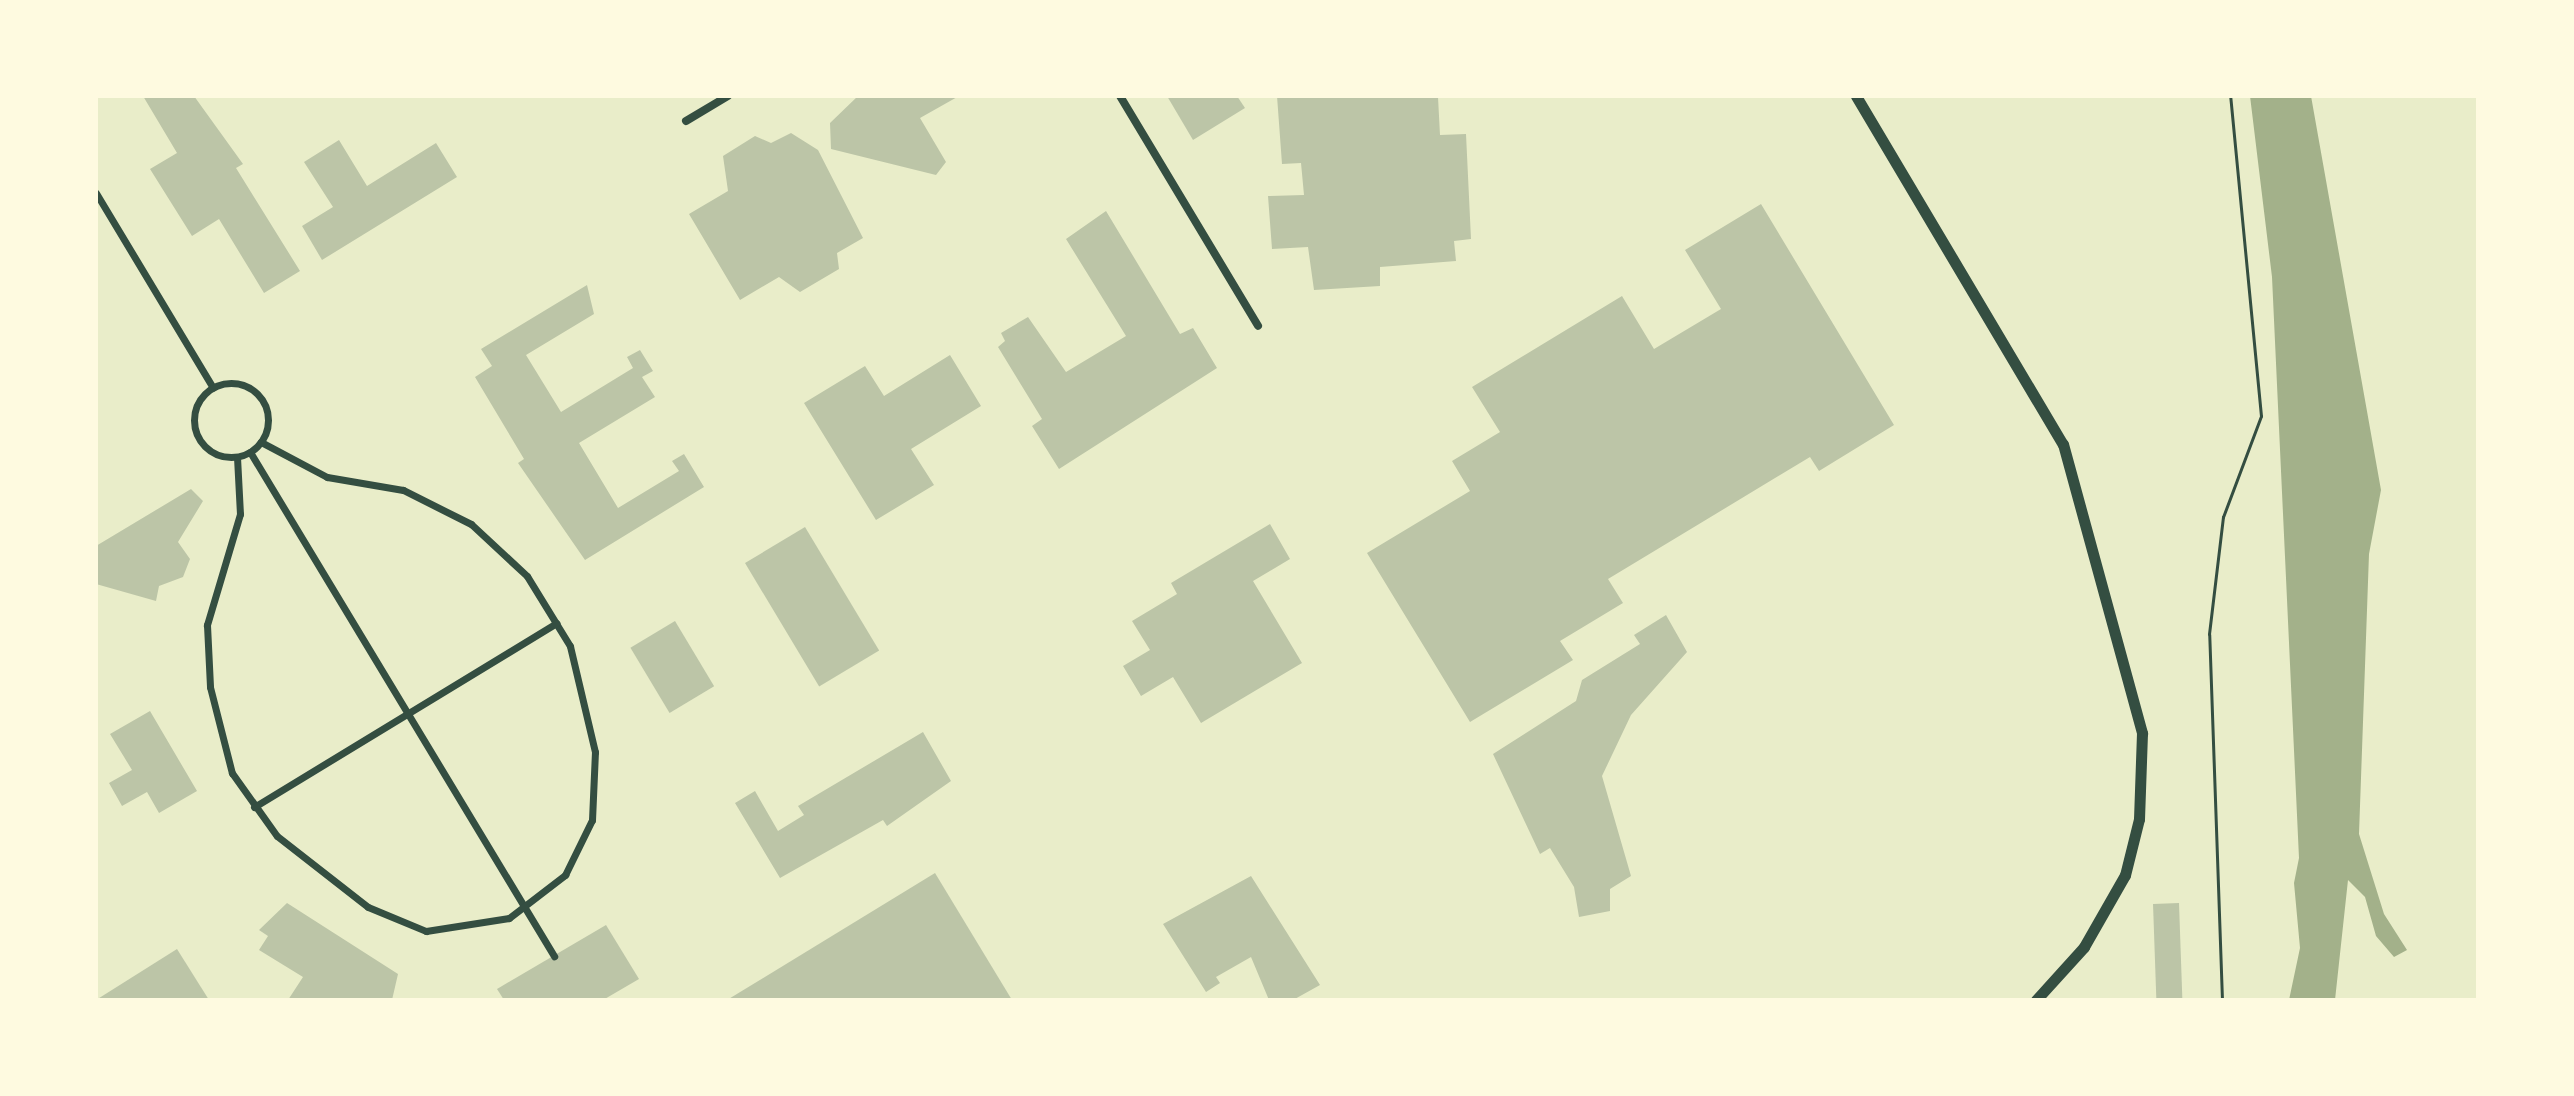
<!DOCTYPE html>
<html>
<head>
<meta charset="utf-8">
<style>
  body { margin:0 }
  #map { position:relative; width:2574px; height:1096px; overflow:hidden; background:#e9edc9; font-family:"PT Sans",sans-serif }
  div>[style] { position:absolute }
  [style*='--x'] { left:calc(var(--x)*1px); top:calc(var(--y)*1px); width:calc(var(--w)*1px); rotate:calc(var(--a)*1deg) }
  .water>* { inset:0; background:#a3b18a }
  .building>* { inset:0; background:#bcc5a7; transform-origin:0 0 }
  .path>* { height:3px; margin:-1.5px; padding:0 1.5px; transform-origin:1.5px; border-radius:1.5px; background:#344e41 }
  .pedestrian>* { height:7px; margin:-3.5px; padding:0 3.5px; transform-origin:3.5px; border-radius:3.5px; background:#344e41 }
  .pedestrian>.ring { margin:-3.5px; padding:0; box-sizing:content-box; background:none; border:7px solid #344e41; border-radius:50% }
  .minor>* { height:8px; margin:-4px; padding:0 4px; transform-origin:4px; border-radius:4px; background:#344e41 }
  .tertiary>* { height:11px; margin:-5.5px; padding:0 5.5px; transform-origin:5.5px; border-radius:5.5px; background:#344e41 }
  span { translate:-50% -50%; white-space:nowrap; text-align:center; line-height:1.15; -webkit-text-stroke:7px #fefae0; paint-order:stroke }
  .frame { position:absolute; inset:0; border:98px solid #fefae0; pointer-events:none }
</style>
</head>
<body>
<div id="map">
  <div class="water">
    <div style="clip-path:polygon(2250px 96px,2311px 96px,2381px 490px,2369px 554px,2359px 834px,2384px 914px,2407px 950px,2394px 957px,2376px 936px,2365px 897px,2348px 880px,2335px 1000px,2289px 1000px,2300px 948px,2294px 883px,2299px 858px,2272px 277px)"></div>
  </div>
  <div class="building">
    <div style="clip-path:polygon(143px 96px,194px 96px,243px 164px,236px 168px,300px 271px,264px 293px,219px 219px,192px 236px,150px 169px,177px 153px)"></div>
    <div style="clip-path:polygon(858px 96px,959px 96px,920px 118px,946px 162px,936px 175px,831px 149px,830px 123px)"></div>
    <div style="clip-path:polygon(1167px 96px,1237px 96px,1245px 108px,1193px 140px)"></div>
    <div style="clip-path:polygon(1277px 96px,1438px 97px,1440px 135px,1466px 134px,1471px 239px,1454px 241px,1456px 261px,1380px 267px,1380px 286px,1314px 290px,1308px 247px,1272px 249px,1268px 196px,1304px 195px,1301px 163px,1282px 164px)"></div>
    <div style="clip-path:polygon(791px 133px,818px 150px,863px 238px,837px 253px,839px 269px,800px 292px,779px 277px,740px 300px,689px 214px,728px 191px,723px 156px,755px 136px,771px 143px)"></div>
    <div style="clip-path:polygon(339px 140px,367px 186px,436px 143px,457px 177px,322px 260px,302px 226px,333px 207px,304px 162px)"></div>
    <div style="clip-path:polygon(1761px 204px,1894px 425px,1819px 471px,1810px 457px,1608px 579px,1623px 603px,1560px 641px,1573px 660px,1470px 722px,1367px 553px,1470px 491px,1452px 461px,1500px 432px,1472px 387px,1622px 296px,1654px 349px,1721px 309px,1685px 250px)"></div>
    <div style="clip-path:polygon(1106px 211px,1180px 334px,1193px 328px,1217px 368px,1059px 469px,1032px 426px,1042px 419px,998px 347px,1005px 341px,1001px 333px,1028px 317px,1066px 372px,1126px 336px,1066px 239px)"></div>
    <div style="clip-path:polygon(587px 285px,594px 314px,526px 355px,561px 412px,633px 368px,627px 357px,640px 350px,653px 371px,642px 377px,655px 397px,579px 443px,618px 508px,679px 471px,672px 461px,684px 454px,704px 487px,585px 560px,518px 463px,524px 459px,475px 377px,492px 366px,481px 349px)"></div>
    <div style="clip-path:polygon(950px 355px,981px 406px,911px 449px,934px 485px,876px 520px,804px 403px,865px 366px,884px 396px)"></div>
    <div style="clip-path:polygon(191px 489px,203px 501px,178px 542px,190px 559px,183px 577px,159px 586px,156px 601px,96px 584px,96px 546px)"></div>
    <div style="clip-path:polygon(1270px 524px,1290px 559px,1253px 581px,1302px 663px,1201px 723px,1173px 677px,1141px 696px,1123px 666px,1150px 650px,1132px 621px,1177px 594px,1171px 583px)"></div>
    <div style="left:805px;top:527px;width:144px;height:70px;rotate:59deg"></div>
    <div style="clip-path:polygon(1666px 615px,1687px 652px,1631px 715px,1602px 776px,1631px 876px,1610px 889px,1610px 911px,1579px 917px,1574px 887px,1550px 848px,1540px 854px,1493px 754px,1576px 701px,1582px 680px,1640px 644px,1634px 635px)"></div>
    <div style="left:675px;top:621px;width:76px;height:52px;rotate:59deg"></div>
    <div style="clip-path:polygon(150px 711px,197px 791px,159px 813px,147px 792px,122px 806px,109px 783px,132px 770px,110px 734px)"></div>
    <div style="clip-path:polygon(923px 732px,951px 781px,887px 826px,883px 820px,780px 878px,735px 803px,755px 791px,778px 831px,804px 815px,798px 806px)"></div>
    <div style="clip-path:polygon(935px 873px,1012px 1000px,727px 1000px)"></div>
    <div style="clip-path:polygon(1251px 876px,1320px 985px,1293px 1000px,1269px 1000px,1251px 957px,1216px 977px,1220px 983px,1206px 992px,1163px 924px)"></div>
    <div style="clip-path:polygon(287px 903px,398px 974px,392px 1000px,288px 1000px,303px 977px,259px 950px,268px 936px,259px 930px)"></div>
    <div style="left:2179px;top:903px;width:97px;height:26px;rotate:88deg"></div>
    <div style="clip-path:polygon(606px 925px,639px 979px,603px 1000px,504px 1000px,497px 989px)"></div>
    <div style="clip-path:polygon(177px 949px,209px 1000px,96px 1000px)"></div>
  </div>
  <div class="path">
    <div style="--x:2222;--y:1000;--w:366;--a:-92"></div>
    <div style="--x:2209;--y:634;--w:118;--a:-83.2"></div>
    <div style="--x:2223;--y:517;--w:108;--a:-69.4"></div>
    <div style="--x:2261;--y:416;--w:321;--a:-95.5"></div>
  </div>
  <div class="pedestrian">
    <div style="--x:96;--y:193;--w:227;--a:59"></div>
    <div class="ring" style="left:194px;top:383px;width:67px;height:67px"></div>
    <div style="--x:250;--y:452;--w:589;--a:58.9"></div>
    <div style="--x:237;--y:457;--w:57;--a:87"></div>
    <div style="--x:240;--y:514;--w:116;--a:106.6"></div>
    <div style="--x:207;--y:625;--w:62;--a:87.2"></div>
    <div style="--x:210;--y:687;--w:89;--a:75.7"></div>
    <div style="--x:232;--y:773;--w:77;--a:54.5"></div>
    <div style="--x:277;--y:836;--w:115;--a:38"></div>
    <div style="--x:368;--y:907;--w:63;--a:22.5"></div>
    <div style="--x:426;--y:931;--w:84;--a:-8.9"></div>
    <div style="--x:509;--y:918;--w:71;--a:-37.5"></div>
    <div style="--x:565;--y:875;--w:61;--a:-63.9"></div>
    <div style="--x:592;--y:820;--w:68;--a:-87.5"></div>
    <div style="--x:595;--y:752;--w:109;--a:-103.3"></div>
    <div style="--x:570;--y:646;--w:82;--a:-121.6"></div>
    <div style="--x:527;--y:576;--w:76;--a:-137.1"></div>
    <div style="--x:471;--y:524;--w:76;--a:-153.4"></div>
    <div style="--x:403;--y:490;--w:77;--a:-170.3"></div>
    <div style="--x:327;--y:477;--w:75;--a:-152.1"></div>
    <div style="--x:254;--y:807;--w:354;--a:-31.3"></div>
  </div>
  <div class="minor">
    <div style="--x:1120;--y:96;--w:268;--a:59"></div>
    <div style="--x:686;--y:121;--w:49;--a:-30.8"></div>
  </div>
  <div class="tertiary">
    <div style="--x:1856;--y:96;--w:405;--a:59.3"></div>
    <div style="--x:2063;--y:444;--w:300;--a:74.7"></div>
    <div style="--x:2142;--y:733;--w:86;--a:92"></div>
    <div style="--x:2139;--y:819;--w:58;--a:104"></div>
    <div style="--x:2125;--y:875;--w:83;--a:119.7"></div>
    <div style="--x:2084;--y:947;--w:72;--a:132.2"></div>
  </div>
  <div class="frame"></div>
</div>
</body>
</html>
